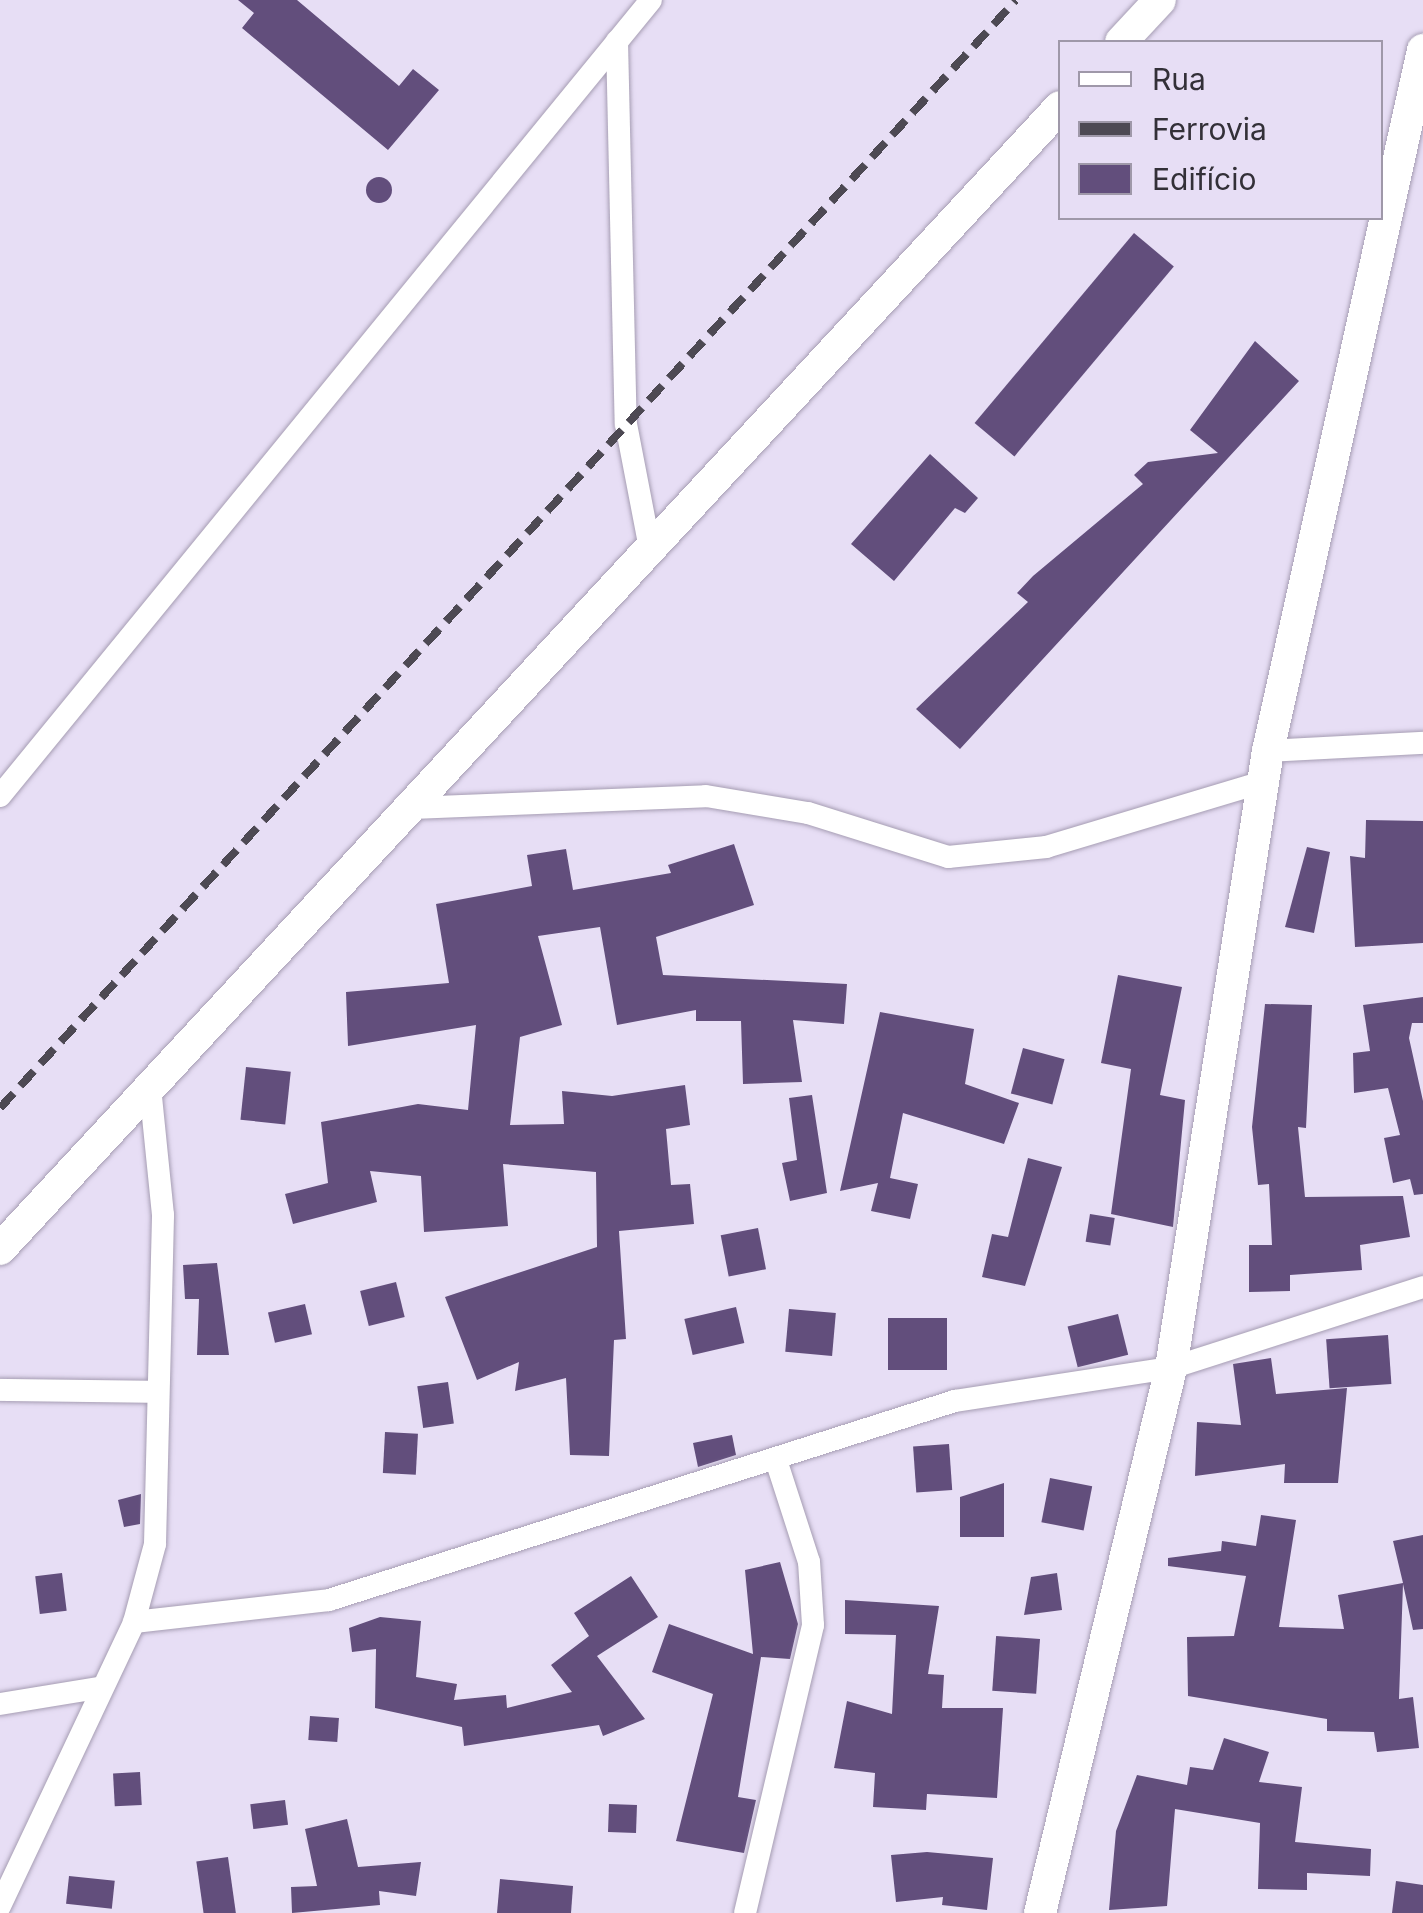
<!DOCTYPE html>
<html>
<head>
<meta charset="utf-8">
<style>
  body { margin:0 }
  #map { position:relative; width:1423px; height:1913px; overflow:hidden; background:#e7def5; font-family:Inter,sans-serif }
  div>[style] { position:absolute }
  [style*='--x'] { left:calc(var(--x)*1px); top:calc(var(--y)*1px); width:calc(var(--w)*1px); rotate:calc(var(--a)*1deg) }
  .building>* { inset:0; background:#624e7c; transform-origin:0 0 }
  .round { border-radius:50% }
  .roads { filter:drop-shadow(0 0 2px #a69db3) drop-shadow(0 0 2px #a69db3) }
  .street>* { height:22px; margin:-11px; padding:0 11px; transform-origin:11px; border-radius:11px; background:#fff }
  .secondary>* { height:32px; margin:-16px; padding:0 16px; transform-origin:16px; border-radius:16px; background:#fff }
  .rail>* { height:8px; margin-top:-4px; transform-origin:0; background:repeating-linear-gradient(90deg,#4d4953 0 20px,transparent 0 30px) }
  span { translate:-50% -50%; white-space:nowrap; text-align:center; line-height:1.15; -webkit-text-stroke:10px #e7def5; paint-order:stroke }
  .legend { position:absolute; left:1058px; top:40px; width:325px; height:180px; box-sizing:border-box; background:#e7def5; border:2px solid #9f98a9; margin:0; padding:12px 18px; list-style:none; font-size:30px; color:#333038 }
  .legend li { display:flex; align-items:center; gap:20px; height:50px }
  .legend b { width:50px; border:2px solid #9f98a9 }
</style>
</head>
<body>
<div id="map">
  <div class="building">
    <div style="clip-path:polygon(238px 0,297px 0,399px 86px,413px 69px,439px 90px,388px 150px,242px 28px,254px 13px)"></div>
    <div class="round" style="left:366px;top:177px;width:26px;height:26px"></div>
    <div style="left:1134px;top:233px;width:52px;height:248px;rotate:40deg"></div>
    <div style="clip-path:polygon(1255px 341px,1299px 381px,960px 749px,916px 709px,1028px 602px,1017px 593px,1033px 576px,1143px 484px,1134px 475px,1148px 462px,1218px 453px,1190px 430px)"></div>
    <div style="clip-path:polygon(930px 454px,978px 498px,965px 513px,955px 508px,894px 581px,851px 544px)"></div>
    <div style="clip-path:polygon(1366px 820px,1423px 821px,1423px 943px,1355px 947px,1350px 856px,1365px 858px)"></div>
    <div style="clip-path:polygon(734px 844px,754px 905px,656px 937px,663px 975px,847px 984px,844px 1024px,793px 1020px,802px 1082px,743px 1084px,741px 1021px,696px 1021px,696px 1010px,617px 1025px,600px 927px,538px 936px,562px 1025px,520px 1037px,510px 1125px,564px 1124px,562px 1091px,612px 1096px,685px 1085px,690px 1125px,666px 1129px,671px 1185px,690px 1184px,694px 1224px,619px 1231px,626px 1339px,614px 1340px,609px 1456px,570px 1455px,566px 1378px,515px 1391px,519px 1362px,477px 1380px,445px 1297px,597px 1247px,596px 1172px,503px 1164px,508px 1226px,424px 1232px,421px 1176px,370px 1171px,377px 1202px,293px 1224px,285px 1194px,328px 1183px,321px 1122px,418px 1104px,468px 1110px,476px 1025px,348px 1046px,346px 992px,449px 983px,436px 904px,532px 886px,527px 855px,566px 849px,573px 890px,671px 873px,668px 865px)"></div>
    <div style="clip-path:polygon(1307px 847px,1330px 852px,1314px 933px,1285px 927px)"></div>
    <div style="clip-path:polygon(1118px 975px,1182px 987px,1160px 1095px,1185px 1100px,1173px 1227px,1111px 1214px,1131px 1069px,1101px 1063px)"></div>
    <div style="clip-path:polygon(1423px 997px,1423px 1023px,1412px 1023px,1409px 1038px,1423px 1101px,1423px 1194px,1414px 1195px,1410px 1179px,1393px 1183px,1384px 1138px,1400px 1135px,1388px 1088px,1354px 1093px,1353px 1053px,1370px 1051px,1363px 1005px)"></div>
    <div style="clip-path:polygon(1265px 1004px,1312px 1005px,1306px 1128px,1298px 1127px,1305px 1197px,1403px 1196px,1410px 1237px,1360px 1245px,1362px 1270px,1290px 1275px,1290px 1291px,1249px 1292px,1249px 1245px,1272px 1245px,1269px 1184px,1258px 1185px,1252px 1127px)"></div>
    <div style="clip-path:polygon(880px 1012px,974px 1029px,965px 1084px,1019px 1103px,1004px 1144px,903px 1113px,890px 1178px,918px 1184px,910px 1219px,871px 1211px,878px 1183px,840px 1191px)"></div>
    <div style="left:1023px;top:1048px;width:43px;height:47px;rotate:15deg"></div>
    <div style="left:246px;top:1067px;width:45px;height:53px;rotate:6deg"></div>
    <div style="clip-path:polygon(812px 1095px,827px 1193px,790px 1201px,782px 1163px,797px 1160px,789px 1098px)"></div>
    <div style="clip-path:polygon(1028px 1158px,1062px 1167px,1025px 1286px,982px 1277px,992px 1234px,1008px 1237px)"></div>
    <div style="left:1090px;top:1214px;width:25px;height:28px;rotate:9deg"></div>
    <div style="left:758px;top:1228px;width:42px;height:38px;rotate:79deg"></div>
    <div style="clip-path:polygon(217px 1263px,229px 1355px,197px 1355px,199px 1299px,185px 1299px,183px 1265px)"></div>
    <div style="left:396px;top:1282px;width:36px;height:37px;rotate:76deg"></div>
    <div style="left:305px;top:1304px;width:31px;height:38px;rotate:77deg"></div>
    <div style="left:736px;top:1307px;width:37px;height:53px;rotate:77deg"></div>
    <div style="left:789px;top:1309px;width:47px;height:43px;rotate:5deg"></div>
    <div style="left:1118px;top:1314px;width:42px;height:52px;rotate:76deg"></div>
    <div style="left:888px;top:1318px;width:59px;height:52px"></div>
    <div style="left:1388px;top:1335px;width:49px;height:62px;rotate:86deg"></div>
    <div style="clip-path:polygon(1271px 1358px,1276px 1394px,1347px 1388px,1338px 1483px,1284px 1483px,1285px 1464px,1195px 1476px,1197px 1422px,1241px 1425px,1233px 1364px)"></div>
    <div style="left:448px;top:1382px;width:42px;height:31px;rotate:82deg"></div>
    <div style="left:385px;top:1432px;width:33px;height:41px;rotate:3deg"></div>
    <div style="clip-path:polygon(732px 1435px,736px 1455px,698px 1467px,693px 1443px)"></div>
    <div style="left:949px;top:1444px;width:46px;height:36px;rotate:86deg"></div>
    <div style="left:1050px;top:1478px;width:43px;height:45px;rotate:11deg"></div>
    <div style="clip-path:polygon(1004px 1483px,1004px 1537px,960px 1537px,960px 1497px)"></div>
    <div style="clip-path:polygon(141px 1494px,140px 1524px,124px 1527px,118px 1500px)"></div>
    <div style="clip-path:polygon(1261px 1515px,1296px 1520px,1279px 1627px,1344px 1629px,1338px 1595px,1403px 1583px,1393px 1541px,1423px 1535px,1423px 1629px,1413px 1630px,1403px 1584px,1399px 1699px,1413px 1697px,1419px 1748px,1377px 1752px,1374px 1732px,1327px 1731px,1327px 1719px,1188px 1696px,1187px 1637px,1234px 1636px,1246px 1576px,1168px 1566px,1168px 1558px,1221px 1551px,1222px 1541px,1256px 1546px)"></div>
    <div style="clip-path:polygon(780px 1562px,798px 1624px,790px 1659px,761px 1657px,738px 1797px,756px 1800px,744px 1853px,676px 1841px,713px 1694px,652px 1672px,669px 1624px,753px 1654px,745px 1570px)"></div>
    <div style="left:62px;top:1573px;width:38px;height:27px;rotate:83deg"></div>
    <div style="clip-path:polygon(1057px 1573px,1062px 1610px,1024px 1615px,1031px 1577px)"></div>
    <div style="clip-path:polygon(631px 1576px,658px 1617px,597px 1656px,645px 1719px,603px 1736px,599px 1725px,464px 1746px,462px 1727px,375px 1708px,376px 1649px,352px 1652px,349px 1628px,380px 1617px,421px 1621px,416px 1677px,457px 1684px,454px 1700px,506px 1695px,507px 1708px,572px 1692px,551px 1665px,589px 1636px,574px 1613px)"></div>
    <div style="clip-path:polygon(845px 1600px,939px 1606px,928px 1674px,944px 1675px,942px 1708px,1003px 1708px,997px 1798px,927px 1794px,926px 1810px,873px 1807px,875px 1773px,834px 1768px,847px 1701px,892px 1714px,896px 1635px,845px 1634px)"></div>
    <div style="left:1040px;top:1639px;width:55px;height:44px;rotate:94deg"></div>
    <div style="left:310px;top:1716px;width:29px;height:24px;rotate:4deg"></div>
    <div style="clip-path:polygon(1224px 1738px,1269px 1752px,1259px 1782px,1302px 1787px,1295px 1842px,1371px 1849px,1370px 1876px,1307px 1873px,1307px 1890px,1258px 1889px,1260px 1823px,1175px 1809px,1167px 1906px,1109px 1910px,1116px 1831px,1137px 1775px,1187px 1785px,1190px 1767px,1213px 1770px)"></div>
    <div style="left:140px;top:1772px;width:33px;height:27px;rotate:87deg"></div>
    <div style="left:285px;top:1800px;width:25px;height:35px;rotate:83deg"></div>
    <div style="left:609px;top:1804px;width:28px;height:28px;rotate:2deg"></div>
    <div style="clip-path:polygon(347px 1819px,358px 1867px,421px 1862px,416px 1896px,379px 1891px,380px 1905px,292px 1913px,291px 1887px,317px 1886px,305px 1829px)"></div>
    <div style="clip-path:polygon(927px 1852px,993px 1858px,987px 1910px,942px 1905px,943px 1897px,896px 1902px,891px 1855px)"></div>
    <div style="left:228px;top:1857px;width:57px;height:32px;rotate:82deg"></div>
    <div style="left:69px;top:1876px;width:46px;height:28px;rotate:6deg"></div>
    <div style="clip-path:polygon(500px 1879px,573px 1886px,571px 1913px,497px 1913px)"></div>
    <div style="clip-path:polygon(1396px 1881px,1423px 1885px,1423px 1913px,1392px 1913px)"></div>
  </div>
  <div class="roads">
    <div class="street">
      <div style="--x:617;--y:41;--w:383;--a:88.7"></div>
      <div style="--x:626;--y:424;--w:127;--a:79.1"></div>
      <div style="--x:1268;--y:751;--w:155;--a:-3"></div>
      <div style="--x:0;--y:796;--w:1028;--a:-50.72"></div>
      <div style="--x:412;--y:808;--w:294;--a:-2.3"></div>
      <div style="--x:706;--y:796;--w:103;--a:9.5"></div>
      <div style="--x:808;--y:813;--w:147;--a:17.4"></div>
      <div style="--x:948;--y:857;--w:99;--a:-5.8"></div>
      <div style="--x:1046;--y:847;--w:227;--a:-16.7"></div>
      <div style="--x:0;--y:1390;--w:158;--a:0.7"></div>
      <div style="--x:134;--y:1622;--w:196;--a:-6.4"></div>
      <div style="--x:329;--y:1600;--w:657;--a:-17.64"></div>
      <div style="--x:955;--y:1401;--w:219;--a:-8.7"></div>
      <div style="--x:1171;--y:1368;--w:265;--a:-17.8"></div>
      <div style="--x:0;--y:1704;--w:99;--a:-9.3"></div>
      <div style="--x:0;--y:1906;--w:314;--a:-64.7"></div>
      <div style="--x:134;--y:1622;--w:81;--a:-74.9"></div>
      <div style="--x:155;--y:1544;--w:329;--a:-88.6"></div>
      <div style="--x:163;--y:1215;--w:129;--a:-95.8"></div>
      <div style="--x:745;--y:1913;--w:296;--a:-76.7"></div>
      <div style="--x:813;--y:1625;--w:63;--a:-93.6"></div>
      <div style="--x:809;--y:1562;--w:104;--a:-107.9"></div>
    </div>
    <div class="secondary">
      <div style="--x:1121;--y:42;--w:57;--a:-47.1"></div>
      <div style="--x:0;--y:1249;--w:1558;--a:-47.13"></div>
      <div style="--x:1040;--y:1913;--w:561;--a:-76.48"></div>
      <div style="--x:1171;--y:1368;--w:625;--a:-81.07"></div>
      <div style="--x:1268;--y:751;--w:718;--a:-77.53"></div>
    </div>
  </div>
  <div class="rail">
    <div style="--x:0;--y:1108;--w:1503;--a:-47.48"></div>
  </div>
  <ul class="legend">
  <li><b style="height:12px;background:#fff"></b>Rua</li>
  <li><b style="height:12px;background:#4d4953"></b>Ferrovia</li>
  <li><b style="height:28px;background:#624e7c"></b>Edifício</li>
  </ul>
</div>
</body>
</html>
